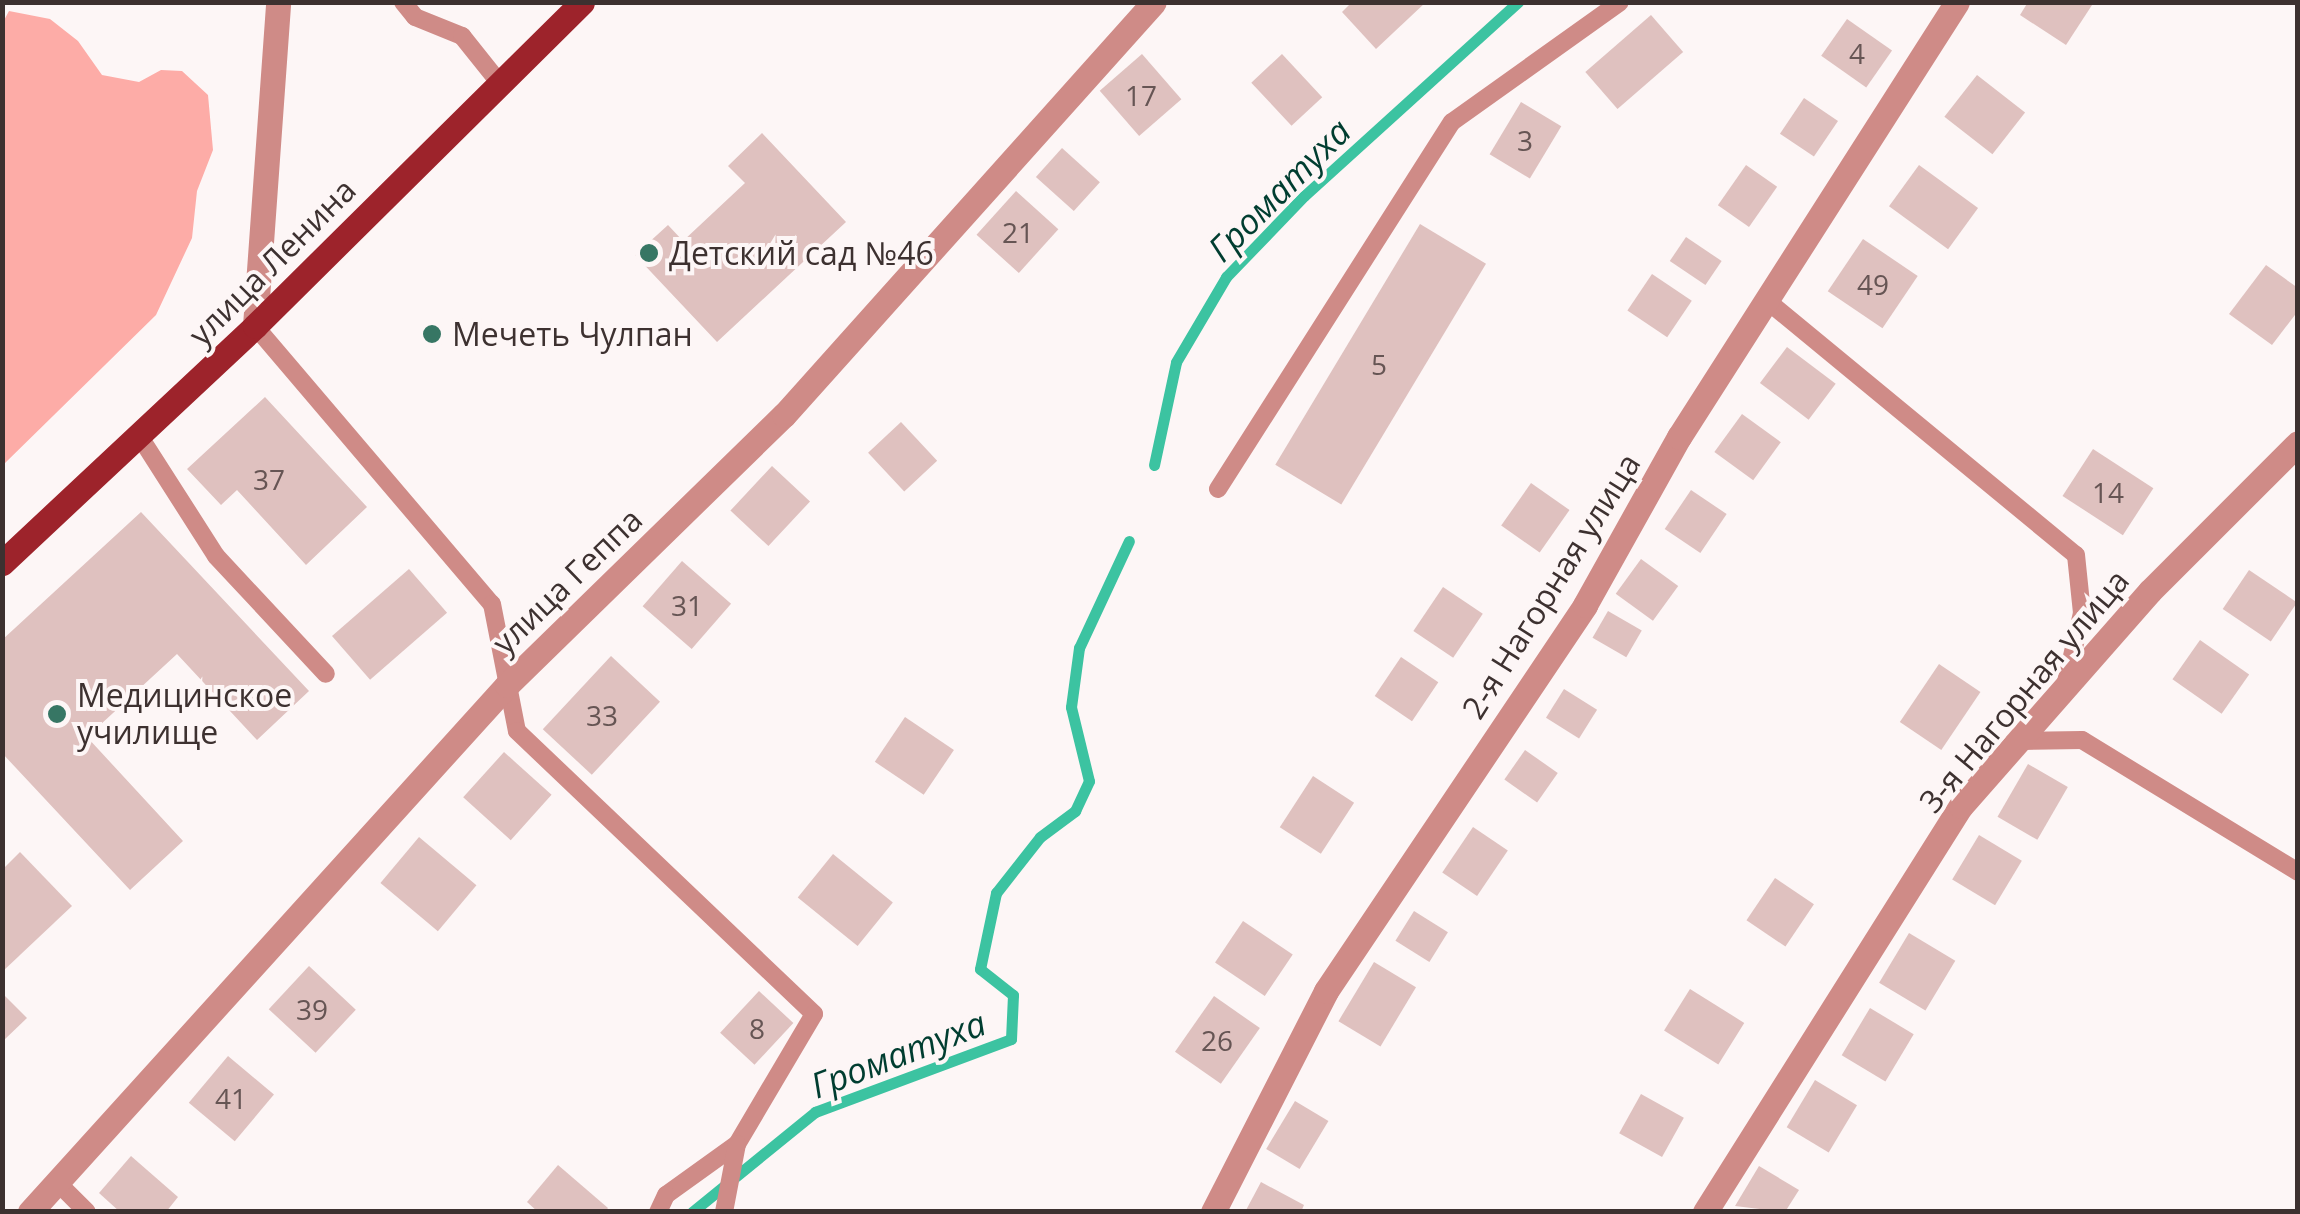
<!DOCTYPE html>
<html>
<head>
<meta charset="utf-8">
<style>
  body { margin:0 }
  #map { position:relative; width:2300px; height:1214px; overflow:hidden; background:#fdf6f6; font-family:"Open Sans",sans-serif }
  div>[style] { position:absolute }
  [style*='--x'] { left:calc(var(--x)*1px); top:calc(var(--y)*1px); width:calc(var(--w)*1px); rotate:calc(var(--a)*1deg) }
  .green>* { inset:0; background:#fdaca7 }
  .stream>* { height:11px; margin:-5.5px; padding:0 5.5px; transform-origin:5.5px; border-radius:5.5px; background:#3cc3a1 }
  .building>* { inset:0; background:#dfc1bf; transform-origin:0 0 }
  .lane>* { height:18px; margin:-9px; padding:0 9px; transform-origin:9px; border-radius:9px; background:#cf8b87 }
  .street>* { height:25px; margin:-12.5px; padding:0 12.5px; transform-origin:12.5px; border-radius:12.5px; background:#cf8b87 }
  .primary>* { height:25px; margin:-12.5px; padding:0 12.5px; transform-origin:12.5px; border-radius:12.5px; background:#9d232b }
  .dots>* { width:28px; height:28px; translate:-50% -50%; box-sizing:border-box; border:5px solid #fdf6f6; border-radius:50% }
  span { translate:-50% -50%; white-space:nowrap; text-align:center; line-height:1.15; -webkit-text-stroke:8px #fdf6f6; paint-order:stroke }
  .number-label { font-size:28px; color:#665554 }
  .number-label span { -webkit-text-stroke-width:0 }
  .poi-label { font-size:32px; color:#3d3130 }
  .left { translate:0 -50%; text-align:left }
  .street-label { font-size:32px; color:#3d3130 }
  .water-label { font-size:35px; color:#003d30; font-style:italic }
  .frame { position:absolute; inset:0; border:5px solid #3d3130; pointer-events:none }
</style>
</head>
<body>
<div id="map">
  <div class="green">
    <div style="clip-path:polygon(9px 11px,50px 19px,78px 41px,102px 75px,139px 82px,161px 70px,182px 71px,208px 95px,213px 150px,197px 191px,192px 238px,156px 315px,3px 465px,2px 24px)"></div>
  </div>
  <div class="stream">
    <div style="--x:1154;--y:465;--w:105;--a:-77.9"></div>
    <div style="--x:1176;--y:362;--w:99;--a:-59.5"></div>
    <div style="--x:1226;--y:277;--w:112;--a:-46.1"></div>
    <div style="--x:1304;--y:196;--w:289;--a:-42.2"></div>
    <div style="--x:692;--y:1212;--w:159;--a:-39.1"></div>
    <div style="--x:815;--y:1112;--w:209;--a:-20.4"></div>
    <div style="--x:1011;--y:1039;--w:44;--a:-87.4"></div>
    <div style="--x:1013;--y:995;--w:42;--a:-141.8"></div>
    <div style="--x:980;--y:969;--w:78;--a:-78.1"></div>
    <div style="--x:996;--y:893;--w:71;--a:-51.8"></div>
    <div style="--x:1040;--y:837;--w:44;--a:-36.6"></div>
    <div style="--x:1075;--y:811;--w:33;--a:-65"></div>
    <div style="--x:1089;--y:781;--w:76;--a:-103.7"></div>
    <div style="--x:1071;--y:707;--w:60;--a:-82.3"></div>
    <div style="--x:1079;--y:648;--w:118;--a:-65"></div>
  </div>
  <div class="building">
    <div style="clip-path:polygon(1352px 2px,1426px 2px,1376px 49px,1342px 12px)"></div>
    <div style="clip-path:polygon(2028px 2px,2094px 2px,2066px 45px,2020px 15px)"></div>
    <div style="left:1651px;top:15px;width:49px;height:87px;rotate:49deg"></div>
    <div style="left:1847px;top:19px;width:55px;height:45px;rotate:35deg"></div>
    <div style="left:1142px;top:54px;width:60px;height:56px;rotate:49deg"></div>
    <div style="left:1282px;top:54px;width:59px;height:42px;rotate:47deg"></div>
    <div style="left:1977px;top:75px;width:61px;height:53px;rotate:38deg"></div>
    <div style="left:1804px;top:98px;width:41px;height:43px;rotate:34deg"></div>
    <div style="left:1521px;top:102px;width:47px;height:61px;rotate:31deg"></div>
    <div style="clip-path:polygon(762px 133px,846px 222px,717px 342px,635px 255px,668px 225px,683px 241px,745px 183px,728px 166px)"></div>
    <div style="left:1062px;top:148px;width:51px;height:39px;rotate:42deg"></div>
    <div style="left:1746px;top:165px;width:38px;height:49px;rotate:35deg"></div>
    <div style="left:1919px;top:165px;width:73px;height:51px;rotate:36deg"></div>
    <div style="left:1016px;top:191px;width:57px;height:59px;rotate:42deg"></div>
    <div style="left:1420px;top:224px;width:77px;height:281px;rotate:31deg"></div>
    <div style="left:1686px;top:237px;width:43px;height:29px;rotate:34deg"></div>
    <div style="left:1863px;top:239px;width:66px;height:63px;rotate:34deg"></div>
    <div style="clip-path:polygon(2266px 265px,2298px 288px,2298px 311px,2272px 345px,2229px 314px)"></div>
    <div style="left:1652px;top:274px;width:48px;height:44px;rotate:34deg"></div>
    <div style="left:1787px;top:347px;width:61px;height:45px;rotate:37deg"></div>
    <div style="clip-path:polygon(265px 397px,367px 507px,306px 565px,237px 490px,221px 505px,187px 469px)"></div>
    <div style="left:1742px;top:414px;width:48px;height:47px;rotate:36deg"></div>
    <div style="left:901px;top:422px;width:53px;height:45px;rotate:47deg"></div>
    <div style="left:2093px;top:449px;width:72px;height:56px;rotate:33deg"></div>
    <div style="left:772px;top:466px;width:52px;height:61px;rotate:43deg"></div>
    <div style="left:1531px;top:483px;width:47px;height:52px;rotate:35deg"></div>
    <div style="left:1691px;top:490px;width:43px;height:47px;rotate:34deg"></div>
    <div style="clip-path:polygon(141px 512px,309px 691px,257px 740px,177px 654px,87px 737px,183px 841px,130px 890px,2px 753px,2px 640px)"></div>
    <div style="left:1641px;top:559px;width:46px;height:43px;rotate:36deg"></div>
    <div style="left:682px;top:561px;width:65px;height:60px;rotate:41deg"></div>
    <div style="left:409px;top:569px;width:58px;height:102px;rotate:49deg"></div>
    <div style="left:2249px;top:570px;width:58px;height:47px;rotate:34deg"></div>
    <div style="left:1443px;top:587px;width:48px;height:53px;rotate:34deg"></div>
    <div style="left:1608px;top:611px;width:39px;height:31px;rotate:30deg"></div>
    <div style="left:2200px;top:640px;width:60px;height:48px;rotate:35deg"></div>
    <div style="left:611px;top:656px;width:67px;height:100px;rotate:43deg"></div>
    <div style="left:1401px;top:657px;width:45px;height:47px;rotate:34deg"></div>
    <div style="left:1939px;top:664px;width:50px;height:70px;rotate:34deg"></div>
    <div style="left:1564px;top:689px;width:39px;height:34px;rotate:32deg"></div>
    <div style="left:905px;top:717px;width:59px;height:54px;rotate:34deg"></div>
    <div style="left:1525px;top:750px;width:40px;height:36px;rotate:35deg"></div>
    <div style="left:504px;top:752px;width:64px;height:61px;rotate:42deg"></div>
    <div style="left:2028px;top:764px;width:46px;height:61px;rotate:30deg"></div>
    <div style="left:1313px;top:776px;width:49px;height:61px;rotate:33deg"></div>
    <div style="left:1473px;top:827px;width:42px;height:55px;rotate:34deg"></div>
    <div style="left:1979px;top:835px;width:50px;height:52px;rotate:31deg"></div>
    <div style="left:419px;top:837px;width:75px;height:60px;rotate:40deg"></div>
    <div style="clip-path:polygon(20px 852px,72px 906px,2px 972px,2px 870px)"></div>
    <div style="left:833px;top:854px;width:77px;height:56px;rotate:39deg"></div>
    <div style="left:1775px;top:878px;width:47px;height:51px;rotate:34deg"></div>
    <div style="left:1414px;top:911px;width:40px;height:35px;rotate:32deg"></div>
    <div style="left:1243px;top:921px;width:60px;height:50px;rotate:34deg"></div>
    <div style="left:1909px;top:933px;width:54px;height:58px;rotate:31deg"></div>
    <div style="left:1374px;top:962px;width:49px;height:69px;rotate:31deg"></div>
    <div style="left:309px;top:966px;width:64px;height:59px;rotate:43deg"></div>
    <div style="left:1690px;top:989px;width:64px;height:49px;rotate:32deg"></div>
    <div style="left:759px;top:991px;width:47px;height:57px;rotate:43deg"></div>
    <div style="clip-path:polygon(2px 993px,27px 1018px,2px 1042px)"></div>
    <div style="left:1214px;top:996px;width:56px;height:68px;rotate:35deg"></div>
    <div style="left:1870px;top:1008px;width:51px;height:55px;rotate:31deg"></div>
    <div style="left:228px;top:1056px;width:60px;height:61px;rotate:40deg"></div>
    <div style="left:1815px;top:1080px;width:49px;height:55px;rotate:31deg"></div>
    <div style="left:1641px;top:1094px;width:49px;height:45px;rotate:29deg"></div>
    <div style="left:1295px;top:1101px;width:39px;height:56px;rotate:31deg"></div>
    <div style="clip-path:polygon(131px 1156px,178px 1197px,166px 1212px,120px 1212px,99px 1193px)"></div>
    <div style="clip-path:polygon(558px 1165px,608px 1208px,605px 1212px,538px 1212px,527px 1202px)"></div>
    <div style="clip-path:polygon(1759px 1166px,1799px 1190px,1785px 1212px,1735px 1206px)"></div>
    <div style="clip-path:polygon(1261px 1182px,1304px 1205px,1301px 1212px,1245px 1212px)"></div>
  </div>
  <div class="lane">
    <div style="--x:403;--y:2;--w:19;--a:51"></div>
    <div style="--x:415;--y:17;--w:51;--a:22"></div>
    <div style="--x:462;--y:36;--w:58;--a:51.3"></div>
    <div style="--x:1770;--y:303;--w:396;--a:39.5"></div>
    <div style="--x:2076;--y:555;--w:58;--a:84.1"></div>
    <div style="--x:2082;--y:613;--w:75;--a:103.1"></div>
    <div style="--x:255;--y:326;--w:365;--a:49.6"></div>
    <div style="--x:492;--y:604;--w:129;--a:78.9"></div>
    <div style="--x:517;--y:731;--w:410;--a:43.6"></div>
    <div style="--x:814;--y:1014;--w:151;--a:120.6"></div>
    <div style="--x:737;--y:1144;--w:87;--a:144.3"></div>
    <div style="--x:666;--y:1195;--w:19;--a:115"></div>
    <div style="--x:140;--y:437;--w:141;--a:57.4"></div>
    <div style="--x:216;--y:556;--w:161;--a:47"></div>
    <div style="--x:1218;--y:489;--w:435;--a:-57.5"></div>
    <div style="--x:1452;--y:122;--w:206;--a:-35.5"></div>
    <div style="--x:2023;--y:741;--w:59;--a:-1"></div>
    <div style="--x:2082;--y:740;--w:253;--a:31.4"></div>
    <div style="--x:57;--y:1182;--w:42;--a:45"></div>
    <div style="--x:724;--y:1212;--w:69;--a:-79.2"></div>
  </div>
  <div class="street">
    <div style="--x:255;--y:326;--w:325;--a:-85.9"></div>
    <div style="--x:30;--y:1212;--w:711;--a:-47.85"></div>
    <div style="--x:507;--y:685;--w:387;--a:-44.3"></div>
    <div style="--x:784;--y:415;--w:554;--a:-48.14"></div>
    <div style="--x:1213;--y:1212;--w:248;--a:-62.9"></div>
    <div style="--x:1326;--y:991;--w:465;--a:-56.1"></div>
    <div style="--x:1585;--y:605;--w:193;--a:-60.8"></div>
    <div style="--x:1679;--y:437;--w:516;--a:-57.42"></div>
    <div style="--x:1705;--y:1212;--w:480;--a:-57.8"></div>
    <div style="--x:1961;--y:806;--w:286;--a:-48.7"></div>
    <div style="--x:2150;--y:591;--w:209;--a:-45"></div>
  </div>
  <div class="primary">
    <div style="--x:2;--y:563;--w:347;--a:-43.1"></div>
    <div style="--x:255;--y:326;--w:460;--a:-44.7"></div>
  </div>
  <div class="dots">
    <div style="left:649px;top:253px;background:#377664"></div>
    <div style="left:432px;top:334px;background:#377664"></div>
    <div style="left:57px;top:714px;background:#377664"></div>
  </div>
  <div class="number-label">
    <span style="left:1857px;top:53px">4</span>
    <span style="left:1141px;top:95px">17</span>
    <span style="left:1525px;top:140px">3</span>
    <span style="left:1018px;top:232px">21</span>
    <span style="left:1873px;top:284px">49</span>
    <span style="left:1379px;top:364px">5</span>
    <span style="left:269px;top:479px">37</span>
    <span style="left:2108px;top:492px">14</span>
    <span style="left:687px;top:605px">31</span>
    <span style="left:602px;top:715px">33</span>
    <span style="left:312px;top:1009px">39</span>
    <span style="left:757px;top:1028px">8</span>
    <span style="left:1217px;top:1040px">26</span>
    <span style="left:231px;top:1098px">41</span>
  </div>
  <div class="poi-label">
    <span class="left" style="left:669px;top:253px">Детский сад №46</span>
    <span class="left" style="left:452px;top:334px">Мечеть Чулпан</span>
    <span class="left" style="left:77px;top:714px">Медицинское<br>училище</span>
  </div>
  <div class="street-label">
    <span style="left:272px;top:262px;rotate:-45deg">улица Ленина</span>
    <span style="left:567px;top:581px;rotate:-44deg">улица Геппа</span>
    <span style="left:1551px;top:586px;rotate:-58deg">2-я Нагорная улица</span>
    <span style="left:2024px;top:691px;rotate:-50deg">3-я Нагорная улица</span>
  </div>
  <div class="water-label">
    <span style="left:1279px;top:190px;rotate:-45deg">Громатуха</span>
    <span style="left:898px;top:1054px;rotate:-21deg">Громатуха</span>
  </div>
  <div class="frame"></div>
</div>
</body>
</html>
